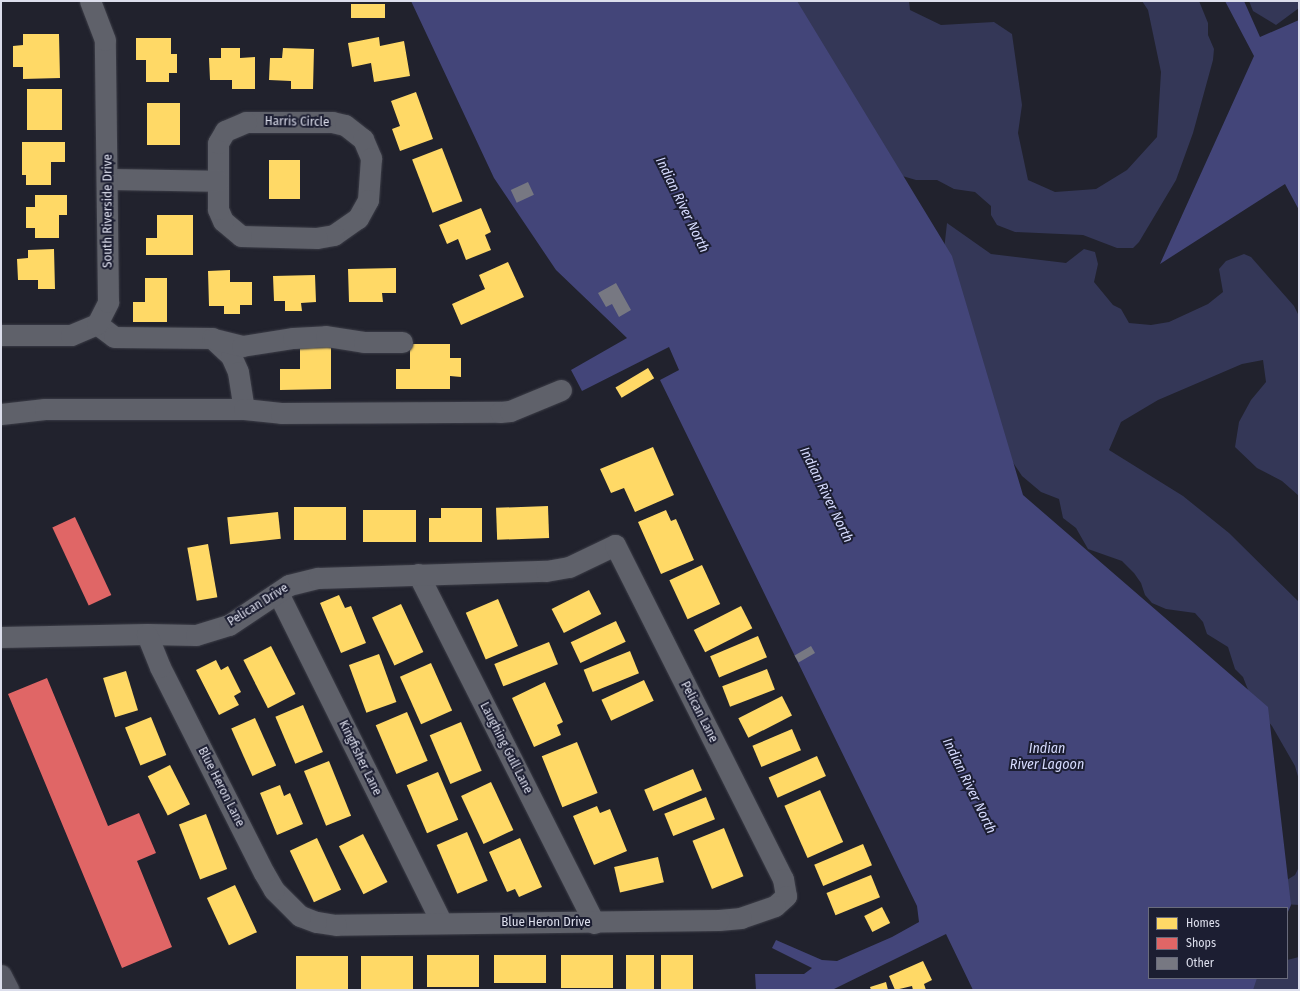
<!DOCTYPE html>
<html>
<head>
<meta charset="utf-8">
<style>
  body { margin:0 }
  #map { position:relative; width:1300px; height:991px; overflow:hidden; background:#21222d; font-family:"Fira Sans Condensed",sans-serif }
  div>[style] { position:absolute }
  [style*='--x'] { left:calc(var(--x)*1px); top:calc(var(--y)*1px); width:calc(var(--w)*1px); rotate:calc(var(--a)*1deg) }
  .green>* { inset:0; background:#343757 }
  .water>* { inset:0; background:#434579 }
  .homes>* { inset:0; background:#ffd966; transform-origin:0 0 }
  .shops>* { inset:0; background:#e06666; transform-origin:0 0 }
  .building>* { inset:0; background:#777882; transform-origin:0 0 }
  .roads { filter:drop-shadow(0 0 1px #3c3d47) drop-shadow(0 0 1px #3c3d47) }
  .minor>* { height:21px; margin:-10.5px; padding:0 10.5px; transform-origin:10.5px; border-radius:10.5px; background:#5f616a }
  .major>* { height:22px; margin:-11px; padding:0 11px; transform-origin:11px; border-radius:11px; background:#575964 }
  span { translate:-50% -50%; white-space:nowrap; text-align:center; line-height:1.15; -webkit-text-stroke:4px #1c1e32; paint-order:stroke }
  .street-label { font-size:13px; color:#dcdeec }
  .water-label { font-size:14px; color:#d7dcff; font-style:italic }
  .frame { position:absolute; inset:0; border:2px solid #dcdeec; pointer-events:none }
  .legend { position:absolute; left:1148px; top:907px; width:140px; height:72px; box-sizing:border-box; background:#1c1e32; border:1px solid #696b7c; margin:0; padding:5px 7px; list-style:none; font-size:12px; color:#dcdeec }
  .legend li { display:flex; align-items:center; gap:8px; height:20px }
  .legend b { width:20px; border:1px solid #696b7c }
</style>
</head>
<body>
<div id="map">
  <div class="green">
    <div style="clip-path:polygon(753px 1px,909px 1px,910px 10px,941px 25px,994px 22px,1012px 34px,1022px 105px,1018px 133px,1028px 180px,1055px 192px,1096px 189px,1127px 170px,1157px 137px,1161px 72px,1148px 10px,1142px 1px,1199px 1px,1208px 23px,1208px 35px,1214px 49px,1213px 60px,1193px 133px,1176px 180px,1139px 242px,1133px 248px,1117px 248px,1083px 235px,1015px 232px,997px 225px,991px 215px,991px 206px,975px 192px,954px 189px,937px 180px,916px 180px,899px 175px)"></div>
    <div style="clip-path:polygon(1249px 1px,1299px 1px,1299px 8px,1276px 25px,1253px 11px)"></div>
    <div style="clip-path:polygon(947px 223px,991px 254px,1066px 263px,1084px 249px,1095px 252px,1098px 264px,1094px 282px,1113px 305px,1121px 309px,1129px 323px,1151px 325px,1169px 322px,1208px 304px,1223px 292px,1219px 269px,1226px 261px,1244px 254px,1251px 257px,1294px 306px,1299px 316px,1299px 496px,1282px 481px,1257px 468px,1235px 447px,1239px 422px,1251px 400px,1266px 382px,1263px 360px,1242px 364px,1158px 400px,1121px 422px,1109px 450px,1183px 496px,1229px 533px,1299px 602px,1299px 780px,1295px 766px,1272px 726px,1254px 705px,1243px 677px,1235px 669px,1228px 647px,1207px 634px,1203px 622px,1195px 613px,1166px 609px,1152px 603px,1145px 595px,1141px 583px,1134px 573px,1122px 561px,1088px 549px,1076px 528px,1063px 518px,1059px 499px,1041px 492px,1022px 476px,1010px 458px,944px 250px)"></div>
    <div style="clip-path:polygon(1299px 867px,1299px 905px,1284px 904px,1282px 883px,1295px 875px)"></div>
    <div style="clip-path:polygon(1299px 957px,1299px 990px,1244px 990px,1245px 978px,1287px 978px,1287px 960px)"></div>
  </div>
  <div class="water">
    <div style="clip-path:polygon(411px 1px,797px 1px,952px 256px,1023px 495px,1268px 707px,1291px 905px,1287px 914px,1287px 908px,1149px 908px,1149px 978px,1257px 978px,1253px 990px,973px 990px,946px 934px,832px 990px,756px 990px,755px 974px,804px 974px,812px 968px,772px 948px,776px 940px,822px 960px,837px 961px,892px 937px,919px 922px,917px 906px,660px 380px,679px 370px,669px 347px,582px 391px,571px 370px,627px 338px,556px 270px,494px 178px)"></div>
    <div style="clip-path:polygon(1225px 1px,1244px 1px,1260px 37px,1299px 20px,1299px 210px,1285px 184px,1160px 264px,1254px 56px)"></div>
  </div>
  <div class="homes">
    <div style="left:351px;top:4px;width:34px;height:14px"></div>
    <div style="clip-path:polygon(23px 34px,59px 34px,60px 78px,23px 79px,23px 67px,13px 67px,13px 46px,23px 45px)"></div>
    <div style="clip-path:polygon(379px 37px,380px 46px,404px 41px,410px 76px,374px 82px,371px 63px,352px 67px,348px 43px)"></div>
    <div style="clip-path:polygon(136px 38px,171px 38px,171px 54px,177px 54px,177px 73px,169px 73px,169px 82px,146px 82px,146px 60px,136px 60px)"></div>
    <div style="clip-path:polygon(221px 48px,240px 48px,240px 58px,255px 57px,255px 89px,232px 89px,232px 80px,210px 80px,209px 58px,221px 58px)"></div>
    <div style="clip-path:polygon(283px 48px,314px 49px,313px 89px,291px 89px,291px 81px,269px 80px,270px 58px,282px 58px)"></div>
    <div style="left:27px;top:89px;width:35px;height:41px"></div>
    <div style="clip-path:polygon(416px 92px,433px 139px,400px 151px,392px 129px,400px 126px,391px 101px)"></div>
    <div style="left:147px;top:103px;width:33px;height:42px"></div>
    <div style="clip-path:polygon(22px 142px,65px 142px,65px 162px,51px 162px,51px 185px,26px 185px,26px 175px,22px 175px)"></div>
    <div style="left:442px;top:148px;width:57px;height:32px;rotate:69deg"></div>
    <div style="left:269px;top:160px;width:31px;height:39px"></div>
    <div style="clip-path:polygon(35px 195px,67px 195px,67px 215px,59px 215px,59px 238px,35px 238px,35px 228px,26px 228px,26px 207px,35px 207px)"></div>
    <div style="clip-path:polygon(481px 208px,491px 232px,485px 235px,491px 250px,466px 260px,458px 239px,447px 244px,439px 225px)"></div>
    <div style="clip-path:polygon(157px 215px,193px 215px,193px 255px,146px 255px,146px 238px,157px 238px)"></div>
    <div style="clip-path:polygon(54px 249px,55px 289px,38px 289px,38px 280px,18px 280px,17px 259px,28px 258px,28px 250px)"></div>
    <div style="clip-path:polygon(508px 262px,524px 297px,461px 325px,452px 304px,485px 289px,479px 275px)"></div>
    <div style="clip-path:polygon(396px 268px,396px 293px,382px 293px,383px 302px,349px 302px,348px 269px)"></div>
    <div style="clip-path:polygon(230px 270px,230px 282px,252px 282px,252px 305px,240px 305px,240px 314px,224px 314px,224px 306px,209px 306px,208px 271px)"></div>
    <div style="clip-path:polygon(315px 275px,316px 302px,301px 303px,302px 311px,285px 311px,285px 301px,274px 301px,273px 276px)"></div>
    <div style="clip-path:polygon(145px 278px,167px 278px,167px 322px,133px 322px,133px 302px,145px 302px)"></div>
    <div style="clip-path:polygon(410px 344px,450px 344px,450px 358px,461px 358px,461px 377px,450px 376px,450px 389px,396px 389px,396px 369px,410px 369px)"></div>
    <div style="clip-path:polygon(331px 345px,331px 389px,280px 390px,280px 369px,300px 369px,300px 346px)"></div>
    <div style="left:648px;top:368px;width:12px;height:38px;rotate:59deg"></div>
    <div style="clip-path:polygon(653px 447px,674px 495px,635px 512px,624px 488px,611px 493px,600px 469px)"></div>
    <div style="left:548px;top:506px;width:32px;height:52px;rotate:88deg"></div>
    <div style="left:294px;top:507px;width:52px;height:33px"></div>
    <div style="clip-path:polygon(441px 508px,482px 508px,482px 542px,429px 542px,429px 518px,441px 518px)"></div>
    <div style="left:363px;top:510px;width:53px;height:32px"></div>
    <div style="clip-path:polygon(666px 510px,671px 521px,676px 519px,694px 560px,661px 574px,638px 522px)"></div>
    <div style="left:278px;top:512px;width:27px;height:51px;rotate:84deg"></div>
    <div style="left:208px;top:544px;width:54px;height:21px;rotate:80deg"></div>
    <div style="left:702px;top:565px;width:43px;height:36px;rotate:65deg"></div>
    <div style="left:589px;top:590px;width:27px;height:42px;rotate:63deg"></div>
    <div style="clip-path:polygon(339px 595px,345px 608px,351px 606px,366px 643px,341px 653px,320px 603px)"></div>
    <div style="left:498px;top:599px;width:51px;height:35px;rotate:67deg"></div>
    <div style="left:401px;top:604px;width:53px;height:32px;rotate:65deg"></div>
    <div style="left:741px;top:606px;width:25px;height:53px;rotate:63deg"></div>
    <div style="left:616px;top:621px;width:23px;height:50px;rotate:65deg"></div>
    <div style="left:758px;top:636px;width:23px;height:52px;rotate:67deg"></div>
    <div style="left:549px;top:642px;width:24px;height:59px;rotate:68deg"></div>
    <div style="left:271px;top:646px;width:54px;height:31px;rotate:63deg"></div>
    <div style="left:630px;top:651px;width:24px;height:50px;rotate:68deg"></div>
    <div style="left:379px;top:654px;width:51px;height:32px;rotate:70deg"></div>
    <div style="clip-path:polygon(216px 660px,221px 670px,228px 666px,241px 692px,234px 696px,239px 705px,219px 715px,196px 670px)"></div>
    <div style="left:431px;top:663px;width:52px;height:34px;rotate:66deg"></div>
    <div style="left:767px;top:669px;width:22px;height:48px;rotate:69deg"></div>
    <div style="left:126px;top:671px;width:41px;height:24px;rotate:73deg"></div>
    <div style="left:644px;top:680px;width:23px;height:47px;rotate:65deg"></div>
    <div style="clip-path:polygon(545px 682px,563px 722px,557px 725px,561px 735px,534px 747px,512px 698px)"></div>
    <div style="left:782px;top:696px;width:22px;height:49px;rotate:63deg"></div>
    <div style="left:303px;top:705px;width:51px;height:30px;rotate:67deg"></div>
    <div style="left:407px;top:712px;width:53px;height:34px;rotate:67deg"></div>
    <div style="left:151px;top:717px;width:41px;height:28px;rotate:68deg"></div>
    <div style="left:255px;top:718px;width:52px;height:26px;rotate:66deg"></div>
    <div style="left:461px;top:722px;width:53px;height:34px;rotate:67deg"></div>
    <div style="left:792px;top:729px;width:23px;height:43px;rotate:67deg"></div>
    <div style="left:577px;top:742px;width:55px;height:38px;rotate:68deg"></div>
    <div style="left:817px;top:756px;width:22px;height:53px;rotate:66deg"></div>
    <div style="left:329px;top:761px;width:59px;height:27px;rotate:68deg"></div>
    <div style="left:170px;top:765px;width:44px;height:25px;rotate:63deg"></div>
    <div style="left:693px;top:769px;width:23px;height:53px;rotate:67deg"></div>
    <div style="left:438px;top:772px;width:52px;height:34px;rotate:67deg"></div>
    <div style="left:491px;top:782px;width:53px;height:33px;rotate:65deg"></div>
    <div style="clip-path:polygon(280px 785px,284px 796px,290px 793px,303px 824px,277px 835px,260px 793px)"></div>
    <div style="left:820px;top:790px;width:57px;height:39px;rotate:66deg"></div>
    <div style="left:706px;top:797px;width:24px;height:45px;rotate:68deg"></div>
    <div style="clip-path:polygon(597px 806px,600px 813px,610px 809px,627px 851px,594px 865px,573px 816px)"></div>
    <div style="left:206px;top:814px;width:59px;height:29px;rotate:69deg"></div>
    <div style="left:724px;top:828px;width:52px;height:34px;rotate:68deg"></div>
    <div style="left:467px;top:832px;width:53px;height:33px;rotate:67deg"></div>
    <div style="left:363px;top:834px;width:54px;height:27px;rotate:63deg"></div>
    <div style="left:317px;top:838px;width:57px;height:30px;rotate:65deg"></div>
    <div style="clip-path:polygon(520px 838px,542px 887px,519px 897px,515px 889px,507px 892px,489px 852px)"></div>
    <div style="left:863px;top:844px;width:23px;height:53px;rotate:67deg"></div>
    <div style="left:658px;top:857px;width:26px;height:45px;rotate:77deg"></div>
    <div style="left:871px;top:875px;width:24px;height:48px;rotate:68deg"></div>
    <div style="left:235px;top:885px;width:52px;height:31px;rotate:65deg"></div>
    <div style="left:882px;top:907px;width:18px;height:20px;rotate:63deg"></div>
    <div style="left:427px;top:955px;width:52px;height:32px"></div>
    <div style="left:494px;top:955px;width:52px;height:28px"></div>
    <div style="left:561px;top:955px;width:52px;height:33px"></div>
    <div style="left:626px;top:955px;width:28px;height:35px"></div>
    <div style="left:661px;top:955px;width:32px;height:34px"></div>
    <div style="left:296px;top:956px;width:52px;height:33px"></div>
    <div style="left:361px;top:956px;width:52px;height:33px"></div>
    <div style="clip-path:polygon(923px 961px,932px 980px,924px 984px,926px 990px,913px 990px,912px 986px,895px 990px,889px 976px)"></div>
    <div style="clip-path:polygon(886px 982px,888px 990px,871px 990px,870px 987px)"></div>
  </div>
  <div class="shops">
    <div style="left:75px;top:517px;width:86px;height:25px;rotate:65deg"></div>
    <div style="clip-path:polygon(47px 678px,108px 826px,139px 813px,156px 853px,137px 861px,172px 947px,122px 968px,8px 694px)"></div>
  </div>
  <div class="building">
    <div style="left:528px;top:182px;width:14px;height:19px;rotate:65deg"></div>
    <div style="clip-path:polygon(616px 283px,631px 310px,619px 317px,612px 304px,606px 307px,598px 293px)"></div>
    <div style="left:811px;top:646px;width:8px;height:19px;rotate:60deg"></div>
  </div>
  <div class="roads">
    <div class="minor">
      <div style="--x:246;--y:122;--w:86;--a:0"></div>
      <div style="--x:332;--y:122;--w:13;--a:13"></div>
      <div style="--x:345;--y:125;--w:23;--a:38"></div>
      <div style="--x:363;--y:139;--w:21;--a:67"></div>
      <div style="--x:371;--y:158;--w:42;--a:94.1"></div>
      <div style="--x:368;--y:200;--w:21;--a:119"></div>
      <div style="--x:358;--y:218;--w:29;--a:145"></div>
      <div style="--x:334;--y:235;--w:17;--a:170"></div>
      <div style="--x:317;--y:238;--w:76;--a:-178.5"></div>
      <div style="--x:241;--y:236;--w:23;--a:-140"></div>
      <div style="--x:223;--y:221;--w:13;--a:-113"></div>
      <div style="--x:218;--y:209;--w:66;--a:-90"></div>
      <div style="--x:218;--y:143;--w:14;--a:-60"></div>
      <div style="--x:225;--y:131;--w:23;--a:-23"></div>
      <div style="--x:108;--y:179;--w:110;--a:1"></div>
      <div style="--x:97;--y:324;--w:21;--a:37"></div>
      <div style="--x:114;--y:337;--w:98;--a:0.6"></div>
      <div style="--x:212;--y:338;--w:26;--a:43"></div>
      <div style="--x:231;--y:356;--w:17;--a:66"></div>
      <div style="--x:238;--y:372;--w:37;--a:81"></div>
      <div style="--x:1;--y:335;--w:70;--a:0"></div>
      <div style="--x:71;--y:335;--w:28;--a:-23"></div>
      <div style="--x:97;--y:324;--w:25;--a:-63"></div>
      <div style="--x:108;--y:302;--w:262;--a:-90.7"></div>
      <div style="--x:105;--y:40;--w:42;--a:-111"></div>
      <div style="--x:214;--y:339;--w:29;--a:14"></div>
      <div style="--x:242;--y:346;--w:52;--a:-8.9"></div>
      <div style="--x:293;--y:338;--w:33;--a:-3"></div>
      <div style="--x:326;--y:336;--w:38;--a:9"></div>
      <div style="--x:364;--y:342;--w:38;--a:0"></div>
      <div style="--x:1;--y:414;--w:44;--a:-6.5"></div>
      <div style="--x:45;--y:409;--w:199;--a:0"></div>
      <div style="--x:244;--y:409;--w:37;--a:6"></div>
      <div style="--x:281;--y:413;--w:219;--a:-0.3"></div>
      <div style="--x:500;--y:412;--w:10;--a:-6"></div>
      <div style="--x:510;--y:411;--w:55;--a:-22.4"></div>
      <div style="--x:418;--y:574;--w:391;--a:63.2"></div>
      <div style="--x:278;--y:593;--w:367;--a:63.6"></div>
      <div style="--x:1;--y:637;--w:146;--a:-1.2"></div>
      <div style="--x:147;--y:634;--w:49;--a:1.2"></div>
      <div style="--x:196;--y:635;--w:34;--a:-17"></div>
      <div style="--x:229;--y:625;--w:72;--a:-33.7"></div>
      <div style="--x:289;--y:585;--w:30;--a:-14"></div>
      <div style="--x:318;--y:578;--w:228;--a:-1.8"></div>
      <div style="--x:546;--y:571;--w:23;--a:-10"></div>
      <div style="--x:569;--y:567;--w:51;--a:-25.6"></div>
      <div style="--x:615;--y:545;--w:374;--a:63.3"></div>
      <div style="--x:783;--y:879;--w:17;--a:80"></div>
      <div style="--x:786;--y:896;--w:15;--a:138"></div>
      <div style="--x:775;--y:906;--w:36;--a:161"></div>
      <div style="--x:741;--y:918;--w:22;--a:175"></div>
      <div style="--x:719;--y:920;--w:383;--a:179.3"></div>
      <div style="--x:336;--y:925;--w:20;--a:-171"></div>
      <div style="--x:316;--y:922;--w:17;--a:-159"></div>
      <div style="--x:300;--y:916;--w:37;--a:-135"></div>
      <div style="--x:274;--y:890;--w:20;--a:-120"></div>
      <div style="--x:264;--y:873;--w:231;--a:-116.8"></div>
      <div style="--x:160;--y:667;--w:35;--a:-112"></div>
    </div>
    <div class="major">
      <div style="--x:1;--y:976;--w:16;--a:63"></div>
    </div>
  </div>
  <div class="street-label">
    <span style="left:297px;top:122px;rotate:1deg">Harris Circle</span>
    <span style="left:108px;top:211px;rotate:-90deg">South Riverside Drive</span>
    <span style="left:258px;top:605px;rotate:-32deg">Pelican Drive</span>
    <span style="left:699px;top:712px;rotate:63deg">Pelican Lane</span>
    <span style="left:506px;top:748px;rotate:63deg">Laughing Gull Lane</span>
    <span style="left:360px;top:758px;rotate:64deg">Kingfisher Lane</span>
    <span style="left:221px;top:787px;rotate:63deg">Blue Heron Lane</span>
    <span style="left:546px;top:922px">Blue Heron Drive</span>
  </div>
  <div class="water-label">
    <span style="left:682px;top:205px;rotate:64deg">Indian River North</span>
    <span style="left:826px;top:495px;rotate:64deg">Indian River North</span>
    <span style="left:1047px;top:757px">Indian<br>River Lagoon</span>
    <span style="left:969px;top:786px;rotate:64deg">Indian River North</span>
  </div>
  <div class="frame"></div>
  <ul class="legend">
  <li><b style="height:11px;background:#ffd966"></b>Homes</li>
  <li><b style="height:11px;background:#e06666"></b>Shops</li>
  <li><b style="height:11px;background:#777882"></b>Other</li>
  </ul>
</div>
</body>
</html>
